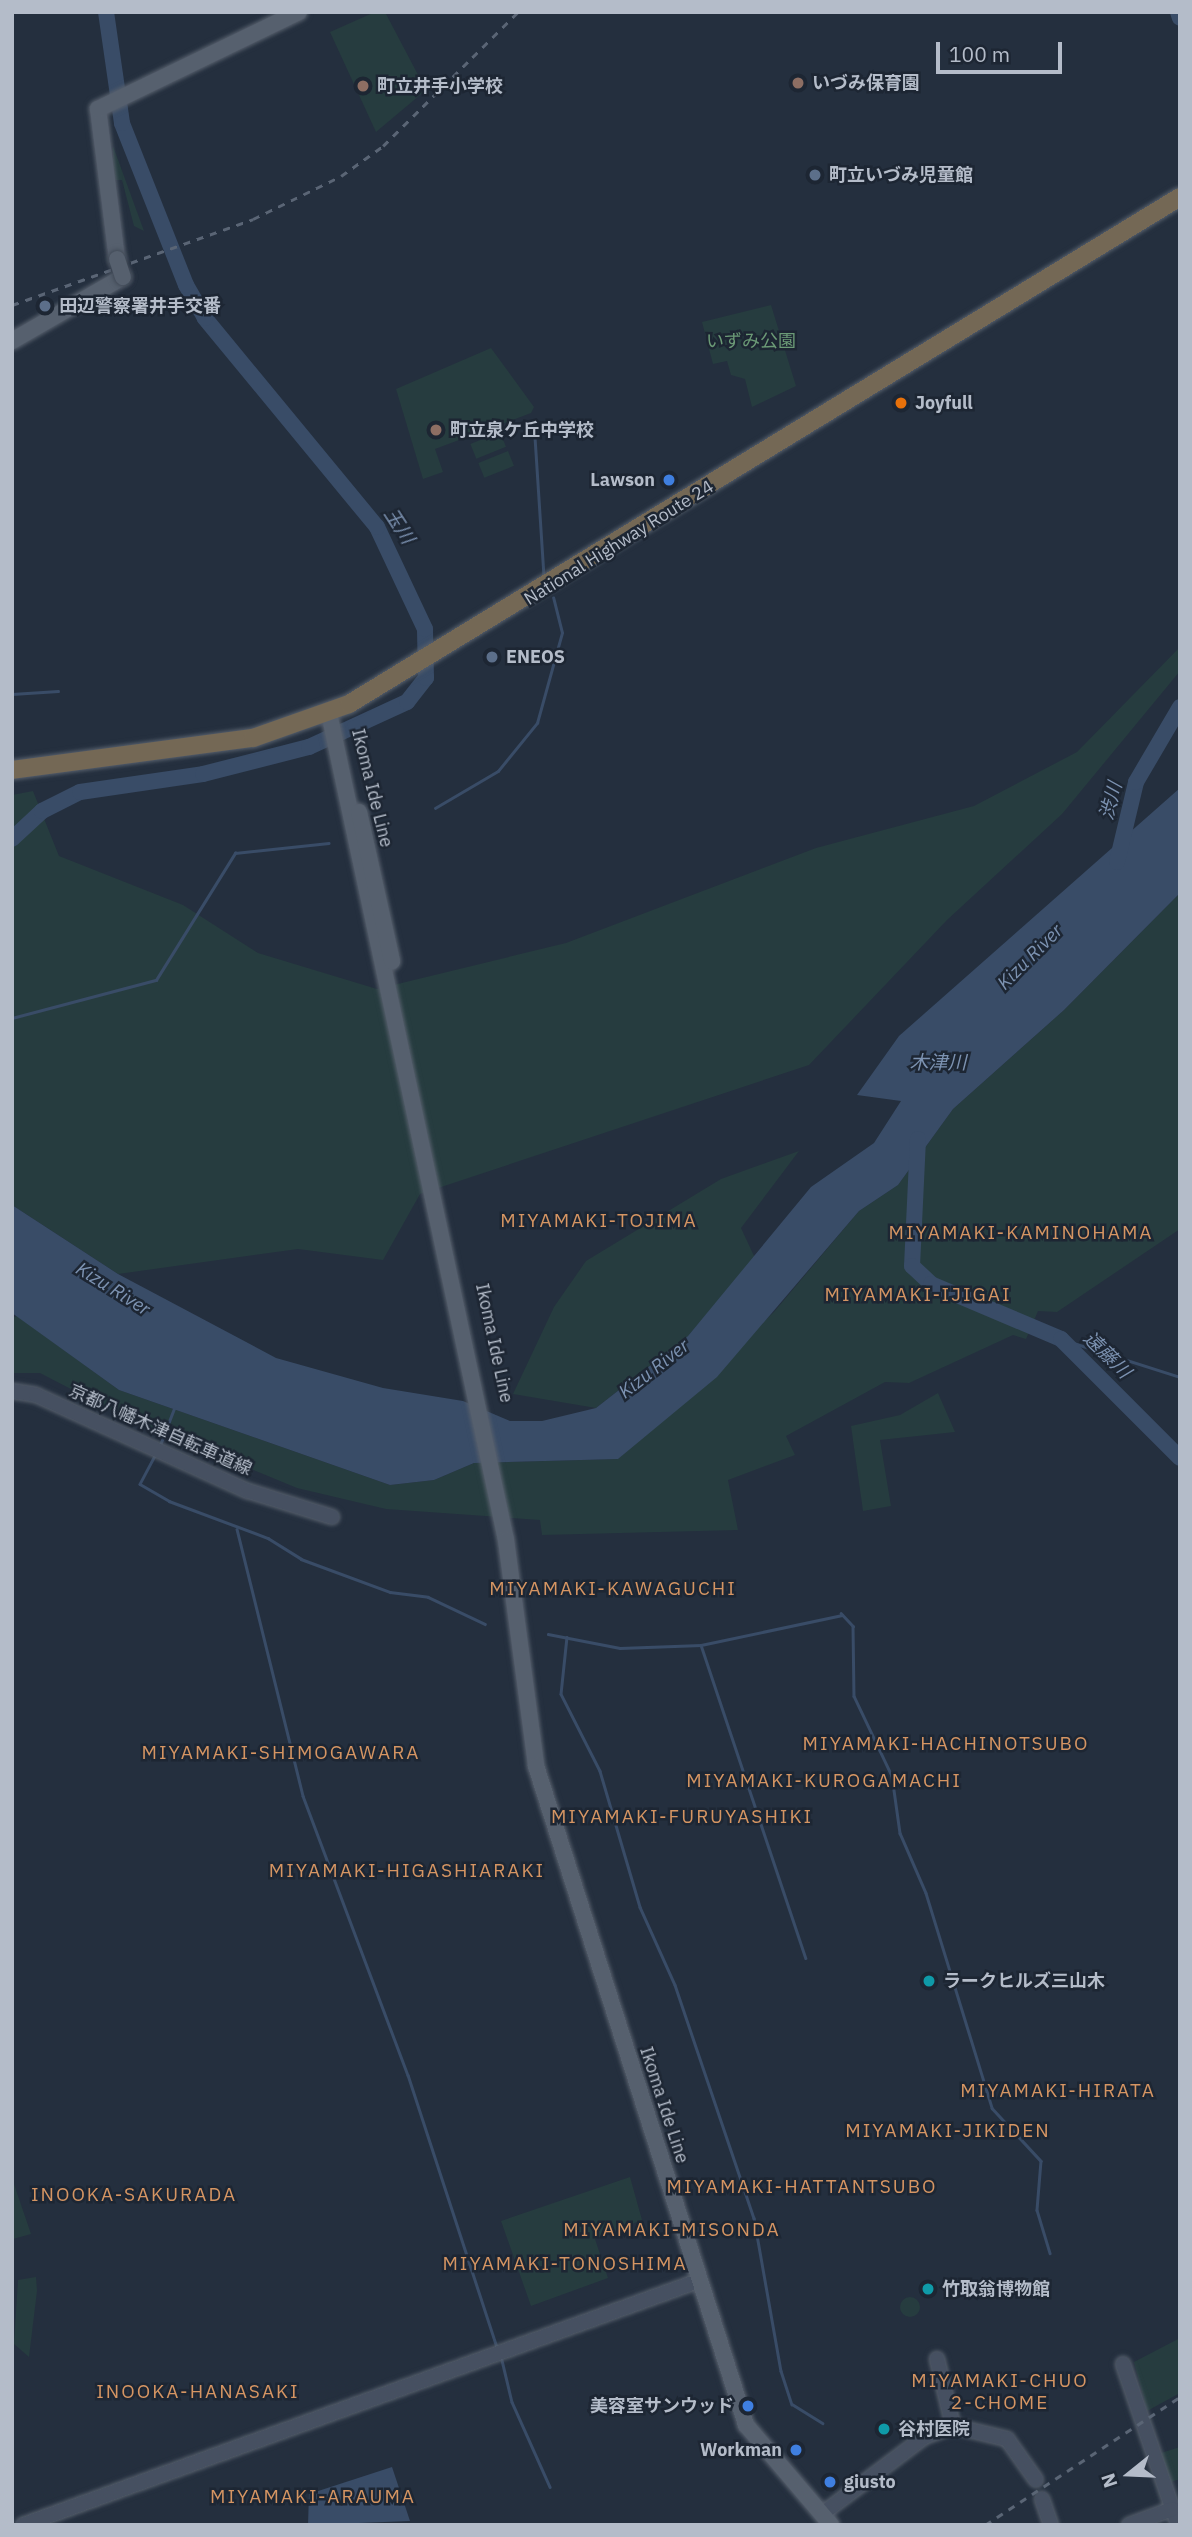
<!DOCTYPE html>
<html>
<head>
<meta charset="utf-8">
<style>
  body { margin:0 }
  #map { position:relative; width:1192px; height:2537px; overflow:hidden; background:#242f3e; font-family:"IBM Plex Sans","Noto Sans JP",sans-serif }
  div>[style] { position:absolute }
  [style*='--x'] { left:calc(var(--x)*1px); top:calc(var(--y)*1px); width:calc(var(--w)*1px); rotate:calc(var(--a)*1deg) }
  .green>* { inset:0; background:#263c3f; transform-origin:0 0 }
  .round { border-radius:50% }
  .water>* { inset:0; background:#394c67 }
  .stream>* { height:2.5px; margin:-1.25px; padding:0 1.25px; transform-origin:1.25px; border-radius:1.25px; background:#394c67 }
  .river>* { height:16px; margin:-8px; padding:0 8px; transform-origin:8px; border-radius:8px; background:#394c67 }
  .roads { filter:drop-shadow(0 0 2px #565f6c) drop-shadow(0 0 2px #565f6c) }
  .secondary>* { height:14px; margin:-7px; padding:0 7px; transform-origin:7px; border-radius:7px; background:#465061 }
  .primary>* { height:16px; margin:-8px; padding:0 8px; transform-origin:8px; border-radius:8px; background:#56606e }
  .highway>* { height:18px; margin:-9px; padding:0 9px; transform-origin:9px; border-radius:9px; background:#746855 }
  .rail>* { height:2.5px; margin-top:-1.25px; transform-origin:0; background:repeating-linear-gradient(90deg,#5a6575 0 7px,transparent 0 14px) }
  .bridges { filter:drop-shadow(0 0 2px #414a57) drop-shadow(0 0 2px #414a57) }
  .primary-bridge>* { height:16px; margin:-8px; padding:0 8px; transform-origin:8px; border-radius:8px; background:#56606e }
  .dots>* { width:19px; height:19px; translate:-50% -50%; box-sizing:border-box; border:4px solid #1d2633; border-radius:50% }
  span { translate:-50% -50%; white-space:nowrap; text-align:center; line-height:1.15; -webkit-text-stroke:5px #1d2633; paint-order:stroke }
  .poi-label { font-size:18px; color:#b4bcc9; font-weight:700 }
  .left { translate:0 -50%; text-align:left }
  .right { translate:-100% -50%; text-align:right }
  .park-label { font-size:18px; color:#6b9a76 }
  .street-label { font-size:18px; color:#b4bcc9 }
  .water-label { font-size:19px; color:#7c92b1; font-style:italic }
  .neighbourhood-label { font-size:19px; color:#d59563; letter-spacing:2px }
  .frame { position:absolute; inset:0; border:14px solid #b4bcc9; pointer-events:none }
  .north { position:absolute; left:1094px; top:2439px; width:70px; height:70px; -webkit-text-stroke:5px #1d2633; paint-order:stroke; rotate:252deg; font-size:19px; font-weight:700; line-height:28px; text-align:center; color:#b4bcc9 }
  .north::after { content:''; display:block; margin:auto; width:24px; height:32px; background:#b4bcc9; clip-path:polygon(50% 0,100% 100%,50% 72%,0 100%) }
  .scale { position:absolute; left:936px; top:42px; width:126px; height:32px; box-sizing:border-box; border:4px solid #b4bcc9; border-top:0; padding-left:9px; font-size:21px; line-height:24px; white-space:nowrap; color:#b4bcc9; -webkit-text-stroke:5px #1d2633; paint-order:stroke }
</style>
</head>
<body>
<div id="map">
  <div class="green">
    <div style="clip-path:polygon(375px 12px,385px 12px,426px 90px,376px 132px,330px 32px)"></div>
    <div style="clip-path:polygon(113px 146px,144px 231px,134px 226px,122px 180px,113px 180px)"></div>
    <div style="clip-path:polygon(771px 305px,796px 386px,752px 407px,745px 379px,731px 375px,727px 361px,713px 364px,702px 322px)"></div>
    <div style="clip-path:polygon(491px 348px,534px 407px,531px 413px,435px 449px,443px 472px,423px 479px,396px 389px)"></div>
    <div style="left:500px;top:432px;width:16px;height:32px;rotate:68deg"></div>
    <div style="left:508px;top:451px;width:16px;height:32px;rotate:68deg"></div>
    <div style="clip-path:polygon(1180px 647px,1180px 671px,1062px 814px,947px 920px,809px 1065px,420px 1194px,383px 1260px,298px 1249px,118px 1274px,12px 1205px,12px 795px,33px 791px,59px 856px,183px 905px,258px 953px,377px 989px,566px 943px,816px 848px,974px 806px,1077px 752px)"></div>
    <div style="clip-path:polygon(1180px 893px,1180px 1229px,1057px 1312px,1038px 1311px,1026px 1339px,1013px 1335px,909px 1383px,885px 1382px,786px 1436px,795px 1455px,728px 1480px,738px 1530px,542px 1535px,540px 1520px,386px 1509px,297px 1488px,121px 1415px,40px 1373px,12px 1373px,12px 1318px,17px 1316px,119px 1390px,390px 1485px,434px 1480px,474px 1463px,618px 1459px,774px 1312px,859px 1211px,898px 1185px,953px 1109px,1064px 1010px)"></div>
    <div style="clip-path:polygon(799px 1151px,741px 1228px,755px 1258px,688px 1336px,596px 1408px,513px 1394px,554px 1307px,586px 1261px,721px 1179px)"></div>
    <div style="clip-path:polygon(938px 1393px,955px 1432px,880px 1440px,891px 1506px,863px 1511px,851px 1426px,900px 1415px)"></div>
    <div style="clip-path:polygon(12px 2115px,14px 2184px,31px 2234px,13px 2239px)"></div>
    <div style="clip-path:polygon(630px 2177px,642px 2220px,595px 2239px,608px 2278px,531px 2306px,501px 2221px)"></div>
    <div style="clip-path:polygon(36px 2277px,37px 2291px,29px 2357px,14px 2344px,18px 2280px)"></div>
    <div class="round" style="left:900px;top:2297px;width:20px;height:20px"></div>
    <div style="clip-path:polygon(1180px 2338px,1180px 2393px,1147px 2411px,1134px 2362px)"></div>
    <div style="clip-path:polygon(1180px 2447px,1180px 2479px,1171px 2482px,1161px 2453px)"></div>
  </div>
  <div class="water">
    <div style="clip-path:polygon(1180px 788px,1180px 893px,1064px 1010px,953px 1109px,898px 1185px,859px 1211px,717px 1377px,618px 1459px,474px 1463px,434px 1480px,390px 1485px,119px 1390px,12px 1313px,12px 1205px,118px 1274px,276px 1358px,383px 1388px,463px 1401px,510px 1421px,542px 1421px,596px 1408px,688px 1336px,811px 1187px,874px 1143px,901px 1101px,857px 1095px,899px 1036px)"></div>
    <div style="clip-path:polygon(392px 2467px,410px 2521px,308px 2525px,309px 2494px)"></div>
  </div>
  <div class="stream">
    <div style="--x:535;--y:437;--w:139;--a:86.3"></div>
    <div style="--x:12;--y:694;--w:46;--a:-3.7"></div>
    <div style="--x:435;--y:808;--w:73;--a:-30.4"></div>
    <div style="--x:498;--y:771;--w:62;--a:-50.9"></div>
    <div style="--x:537;--y:723;--w:93;--a:-74.5"></div>
    <div style="--x:562;--y:633;--w:36;--a:-104"></div>
    <div style="--x:12;--y:1018;--w:149;--a:-14.8"></div>
    <div style="--x:156;--y:980;--w:150;--a:-58.1"></div>
    <div style="--x:235;--y:853;--w:94;--a:-6.1"></div>
    <div style="--x:1061;--y:1339;--w:125;--a:17.7"></div>
    <div style="--x:160;--y:1445;--w:39;--a:-69"></div>
    <div style="--x:156;--y:1454;--w:34;--a:118"></div>
    <div style="--x:140;--y:1484;--w:34;--a:30"></div>
    <div style="--x:169;--y:1501;--w:106;--a:20.5"></div>
    <div style="--x:268;--y:1538;--w:39;--a:32"></div>
    <div style="--x:301;--y:1559;--w:95;--a:20.3"></div>
    <div style="--x:390;--y:1592;--w:38;--a:7"></div>
    <div style="--x:428;--y:1597;--w:63;--a:25.3"></div>
    <div style="--x:237;--y:1529;--w:275;--a:76.1"></div>
    <div style="--x:303;--y:1796;--w:298;--a:69.4"></div>
    <div style="--x:408;--y:2075;--w:286;--a:71.9"></div>
    <div style="--x:841;--y:1613;--w:18;--a:47"></div>
    <div style="--x:853;--y:1626;--w:70;--a:89.2"></div>
    <div style="--x:854;--y:1696;--w:89;--a:64.6"></div>
    <div style="--x:892;--y:1776;--w:58;--a:82"></div>
    <div style="--x:900;--y:1833;--w:65;--a:66.6"></div>
    <div style="--x:926;--y:1893;--w:225;--a:72.9"></div>
    <div style="--x:992;--y:2108;--w:72;--a:47.2"></div>
    <div style="--x:1041;--y:2161;--w:49;--a:94.7"></div>
    <div style="--x:1037;--y:2210;--w:45;--a:73.2"></div>
    <div style="--x:548;--y:1634;--w:73;--a:11"></div>
    <div style="--x:620;--y:1648;--w:81;--a:-2.1"></div>
    <div style="--x:701;--y:1645;--w:144;--a:-12"></div>
    <div style="--x:567;--y:1637;--w:57;--a:96"></div>
    <div style="--x:561;--y:1694;--w:86;--a:63.1"></div>
    <div style="--x:600;--y:1771;--w:142;--a:73.6"></div>
    <div style="--x:640;--y:1907;--w:85;--a:65.8"></div>
    <div style="--x:675;--y:1985;--w:246;--a:71.3"></div>
    <div style="--x:754;--y:2218;--w:155;--a:80"></div>
    <div style="--x:781;--y:2371;--w:35;--a:72"></div>
    <div style="--x:792;--y:2404;--w:36;--a:32"></div>
    <div style="--x:701;--y:1645;--w:330;--a:71.5"></div>
    <div style="--x:501;--y:2356;--w:47;--a:76.6"></div>
    <div style="--x:512;--y:2402;--w:93;--a:65.9"></div>
  </div>
  <div class="river">
    <div style="--x:1178;--y:12;--w:6;--a:72"></div>
    <div style="--x:12;--y:839;--w:41;--a:-43"></div>
    <div style="--x:42;--y:811;--w:42;--a:-26.6"></div>
    <div style="--x:80;--y:792;--w:124;--a:-8.3"></div>
    <div style="--x:203;--y:774;--w:109;--a:-14.3"></div>
    <div style="--x:309;--y:747;--w:108;--a:-24.7"></div>
    <div style="--x:407;--y:702;--w:31;--a:-52"></div>
    <div style="--x:426;--y:678;--w:49;--a:-91.2"></div>
    <div style="--x:425;--y:629;--w:113;--a:-115.2"></div>
    <div style="--x:377;--y:527;--w:271;--a:-129.5"></div>
    <div style="--x:205;--y:318;--w:38;--a:-120"></div>
    <div style="--x:186;--y:285;--w:174;--a:-111.6"></div>
    <div style="--x:122;--y:123;--w:112;--a:-98.2"></div>
    <div style="--x:1117;--y:862;--w:82;--a:-76.6"></div>
    <div style="--x:1136;--y:782;--w:87;--a:-59.6"></div>
    <div style="--x:918;--y:1139;--w:127;--a:92.7"></div>
    <div style="--x:912;--y:1266;--w:26;--a:43"></div>
    <div style="--x:931;--y:1284;--w:141;--a:22.9"></div>
    <div style="--x:1061;--y:1339;--w:168;--a:45"></div>
  </div>
  <div class="roads">
    <div class="secondary">
      <div style="--x:12;--y:1391;--w:24;--a:9"></div>
      <div style="--x:36;--y:1395;--w:233;--a:24.4"></div>
      <div style="--x:248;--y:1491;--w:88;--a:17.2"></div>
      <div style="--x:937;--y:2359;--w:69;--a:76.6"></div>
      <div style="--x:1123;--y:2364;--w:170;--a:71.1"></div>
      <div style="--x:1042;--y:2499;--w:28;--a:71"></div>
      <div style="--x:822;--y:2514;--w:128;--a:-37"></div>
      <div style="--x:924;--y:2437;--w:31;--a:-21"></div>
      <div style="--x:953;--y:2426;--w:56;--a:13.5"></div>
      <div style="--x:1007;--y:2439;--w:50;--a:54.7"></div>
      <div style="--x:23;--y:2525;--w:718;--a:-19.87"></div>
      <div style="--x:1129;--y:2525;--w:46;--a:-20.4"></div>
    </div>
    <div class="primary">
      <div style="--x:117;--y:259;--w:151;--a:-97.2"></div>
      <div style="--x:98;--y:109;--w:223;--a:-25.8"></div>
      <div style="--x:12;--y:341;--w:128;--a:-30"></div>
      <div style="--x:329;--y:713;--w:846;--a:77.92"></div>
      <div style="--x:506;--y:1540;--w:228;--a:82.4"></div>
      <div style="--x:536;--y:1766;--w:692;--a:72.32"></div>
      <div style="--x:746;--y:2425;--w:131;--a:49.6"></div>
      <div style="--x:359;--y:812;--w:153;--a:77.5"></div>
    </div>
    <div class="highway">
      <div style="--x:12;--y:770;--w:243;--a:-7.6"></div>
      <div style="--x:253;--y:738;--w:102;--a:-19.5"></div>
      <div style="--x:349;--y:704;--w:973;--a:-31.39"></div>
    </div>
  </div>
  <div class="rail">
    <div style="--x:12;--y:305;--w:256;--a:-19.6"></div>
    <div style="--x:253;--y:219;--w:98;--a:-26"></div>
    <div style="--x:341;--y:176;--w:52;--a:-35.5"></div>
    <div style="--x:383;--y:146;--w:190;--a:-44.8"></div>
    <div style="--x:985;--y:2525;--w:233;--a:-33.3"></div>
  </div>
  <div class="bridges">
    <div class="primary-bridge">
      <div style="--x:117;--y:259;--w:19;--a:72"></div>
    </div>
  </div>
  <div class="dots">
    <div style="left:798px;top:83px;background:#8d6e63"></div>
    <div style="left:363px;top:86px;background:#8d6e63"></div>
    <div style="left:815px;top:175px;background:#5c6f8a"></div>
    <div style="left:45px;top:306px;background:#5c6f8a"></div>
    <div style="left:901px;top:403px;background:#e8710a"></div>
    <div style="left:436px;top:430px;background:#8d6e63"></div>
    <div style="left:669px;top:480px;background:#3f7fe0"></div>
    <div style="left:492px;top:657px;background:#5c6f8a"></div>
    <div style="left:929px;top:1981px;background:#0f9aa8"></div>
    <div style="left:928px;top:2289px;background:#0f9aa8"></div>
    <div style="left:748px;top:2406px;background:#3f7fe0"></div>
    <div style="left:884px;top:2429px;background:#0f9aa8"></div>
    <div style="left:796px;top:2450px;background:#3f7fe0"></div>
    <div style="left:830px;top:2482px;background:#3f7fe0"></div>
  </div>
  <div class="poi-label">
    <span class="left" style="left:812px;top:83px">いづみ保育園</span>
    <span class="left" style="left:377px;top:86px">町立井手小学校</span>
    <span class="left" style="left:829px;top:175px">町立いづみ児童館</span>
    <span class="left" style="left:59px;top:306px">田辺警察署井手交番</span>
    <span class="left" style="left:915px;top:403px">Joyfull</span>
    <span class="left" style="left:450px;top:430px">町立泉ケ丘中学校</span>
    <span class="right" style="left:655px;top:480px">Lawson</span>
    <span class="left" style="left:506px;top:657px">ENEOS</span>
    <span class="left" style="left:943px;top:1981px">ラークヒルズ三山木</span>
    <span class="left" style="left:942px;top:2289px">竹取翁博物館</span>
    <span class="right" style="left:734px;top:2406px">美容室サンウッド</span>
    <span class="left" style="left:898px;top:2429px">谷村医院</span>
    <span class="right" style="left:782px;top:2450px">Workman</span>
    <span class="left" style="left:844px;top:2482px">giusto</span>
  </div>
  <div class="park-label">
    <span style="left:751px;top:341px">いずみ公園</span>
  </div>
  <div class="street-label">
    <span style="left:619px;top:543px;rotate:-32deg">National Highway Route 24</span>
    <span style="left:372px;top:788px;rotate:76deg">Ikoma Ide Line</span>
    <span style="left:494px;top:1343px;rotate:78deg">Ikoma Ide Line</span>
    <span style="left:160px;top:1430px;rotate:24deg">京都八幡木津自転車道線</span>
    <span style="left:664px;top:2105px;rotate:72deg">Ikoma Ide Line</span>
  </div>
  <div class="water-label">
    <span style="left:399px;top:526px;rotate:57deg">玉川</span>
    <span style="left:1111px;top:801px;rotate:-75deg">渋川</span>
    <span style="left:1030px;top:957px;rotate:-45deg">Kizu River</span>
    <span style="left:938px;top:1063px">木津川</span>
    <span style="left:113px;top:1289px;rotate:32deg">Kizu River</span>
    <span style="left:1107px;top:1355px;rotate:45deg">遠藤川</span>
    <span style="left:654px;top:1369px;rotate:-38deg">Kizu River</span>
  </div>
  <div class="neighbourhood-label">
    <span style="left:599px;top:1221px">MIYAMAKI-TOJIMA</span>
    <span style="left:1021px;top:1233px">MIYAMAKI-KAMINOHAMA</span>
    <span style="left:918px;top:1295px">MIYAMAKI-IJIGAI</span>
    <span style="left:613px;top:1589px">MIYAMAKI-KAWAGUCHI</span>
    <span style="left:946px;top:1744px">MIYAMAKI-HACHINOTSUBO</span>
    <span style="left:281px;top:1753px">MIYAMAKI-SHIMOGAWARA</span>
    <span style="left:824px;top:1781px">MIYAMAKI-KUROGAMACHI</span>
    <span style="left:682px;top:1817px">MIYAMAKI-FURUYASHIKI</span>
    <span style="left:407px;top:1871px">MIYAMAKI-HIGASHIARAKI</span>
    <span style="left:1058px;top:2091px">MIYAMAKI-HIRATA</span>
    <span style="left:948px;top:2131px">MIYAMAKI-JIKIDEN</span>
    <span style="left:802px;top:2187px">MIYAMAKI-HATTANTSUBO</span>
    <span style="left:134px;top:2195px">INOOKA-SAKURADA</span>
    <span style="left:672px;top:2230px">MIYAMAKI-MISONDA</span>
    <span style="left:565px;top:2264px">MIYAMAKI-TONOSHIMA</span>
    <span style="left:1000px;top:2392px">MIYAMAKI-CHUO<br>2-CHOME</span>
    <span style="left:198px;top:2392px">INOOKA-HANASAKI</span>
    <span style="left:313px;top:2497px">MIYAMAKI-ARAUMA</span>
  </div>
  <div class="frame"></div>
  <div class="north">N</div>
  <div class="scale">100 m</div>
</div>
</body>
</html>
